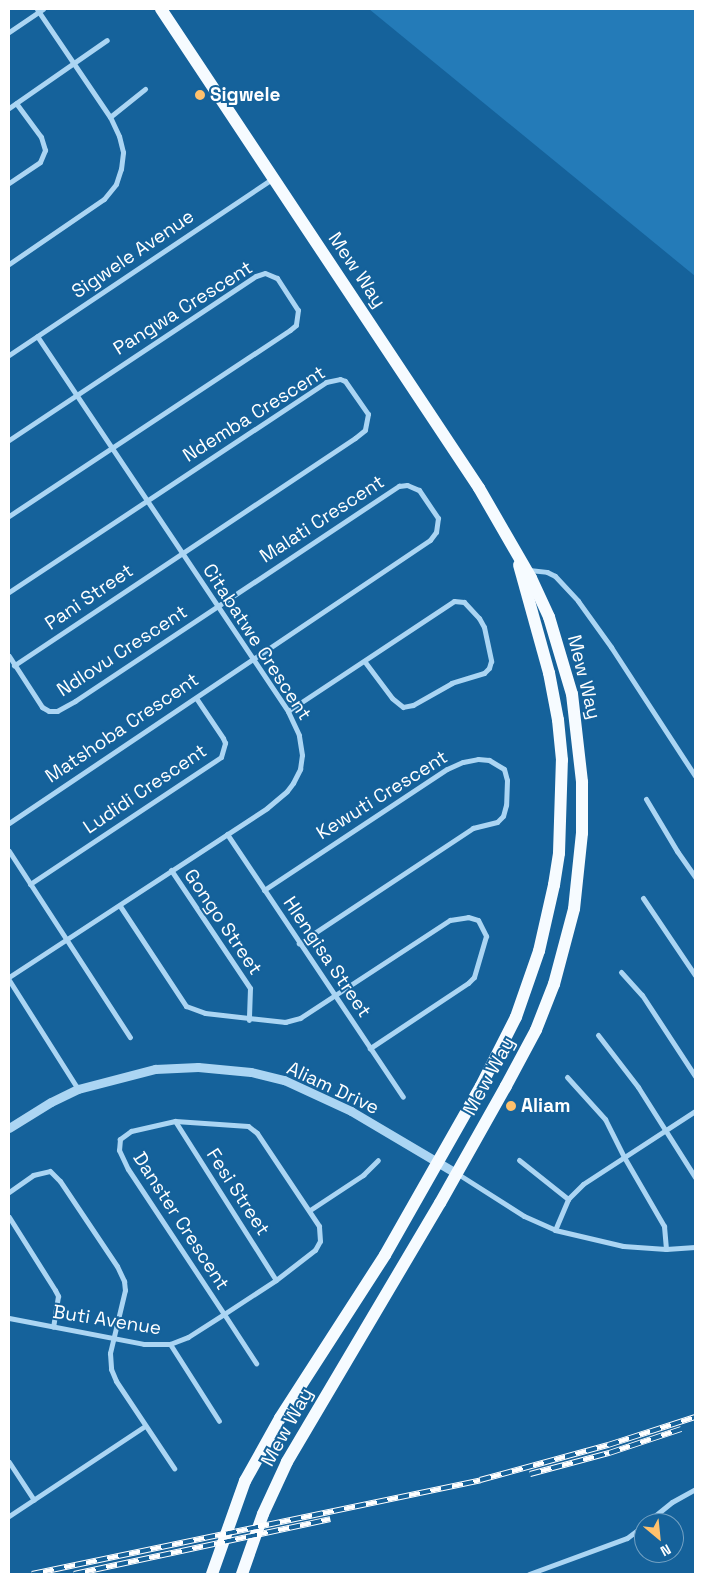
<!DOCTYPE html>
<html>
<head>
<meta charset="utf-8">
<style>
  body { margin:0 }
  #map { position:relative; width:704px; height:1583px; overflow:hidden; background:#15629b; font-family:"Space Grotesk",sans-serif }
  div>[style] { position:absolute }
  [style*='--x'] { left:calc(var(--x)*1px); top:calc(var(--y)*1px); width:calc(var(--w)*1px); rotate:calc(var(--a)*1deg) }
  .green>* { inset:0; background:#247bb8 }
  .minor>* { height:5px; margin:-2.5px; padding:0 2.5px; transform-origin:2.5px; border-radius:2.5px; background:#abd5f3 }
  .tertiary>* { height:9px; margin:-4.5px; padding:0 4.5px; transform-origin:4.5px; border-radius:4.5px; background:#abd5f3 }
  .primary>* { height:12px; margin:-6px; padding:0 6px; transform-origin:6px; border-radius:6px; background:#f6fbff }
  .rail>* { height:5.5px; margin-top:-2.75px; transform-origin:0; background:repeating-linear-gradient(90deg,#15629b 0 11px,#fff 0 22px); box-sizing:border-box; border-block:1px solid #fff }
  .dots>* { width:14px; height:14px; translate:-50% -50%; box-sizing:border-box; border:2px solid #15629b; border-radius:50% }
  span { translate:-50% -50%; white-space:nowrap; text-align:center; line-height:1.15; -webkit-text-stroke:4px #15629b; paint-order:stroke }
  .poi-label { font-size:19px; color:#fff; font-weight:700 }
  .left { translate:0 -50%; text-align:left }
  .street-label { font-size:19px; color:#fff }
  .frame { position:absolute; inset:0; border:10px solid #fff; pointer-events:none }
  .north { position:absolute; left:634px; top:1513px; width:50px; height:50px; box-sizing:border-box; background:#15629b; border:1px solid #73a1c3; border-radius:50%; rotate:152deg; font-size:14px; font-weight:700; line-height:20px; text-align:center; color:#fff }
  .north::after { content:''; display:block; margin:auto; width:18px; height:22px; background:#ffc16c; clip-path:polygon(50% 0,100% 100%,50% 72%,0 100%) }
</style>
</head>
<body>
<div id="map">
  <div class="green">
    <div style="clip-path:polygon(369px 9px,695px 9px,695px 276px)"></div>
  </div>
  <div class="minor">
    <div style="--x:9;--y:32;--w:41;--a:-34.1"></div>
    <div style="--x:9;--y:108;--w:119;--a:-34.8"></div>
    <div style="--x:110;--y:117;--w:45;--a:-38.7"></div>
    <div style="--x:9;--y:183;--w:37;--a:-34"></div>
    <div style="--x:40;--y:162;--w:13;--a:-67"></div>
    <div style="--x:45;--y:150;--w:14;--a:-107"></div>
    <div style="--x:41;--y:137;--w:42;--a:-126.3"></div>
    <div style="--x:9;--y:264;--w:115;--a:-34.4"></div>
    <div style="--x:104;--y:199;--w:19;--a:-51"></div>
    <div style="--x:116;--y:184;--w:16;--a:-72"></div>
    <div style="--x:121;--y:169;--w:17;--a:-83"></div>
    <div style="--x:123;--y:152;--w:16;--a:-104"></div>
    <div style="--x:119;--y:136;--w:21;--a:-115"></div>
    <div style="--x:110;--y:117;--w:130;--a:-124.1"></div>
    <div style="--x:9;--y:355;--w:318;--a:-33.8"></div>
    <div style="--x:9;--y:440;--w:296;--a:-33.6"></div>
    <div style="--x:256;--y:276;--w:9;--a:-18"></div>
    <div style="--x:265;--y:273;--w:13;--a:23"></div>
    <div style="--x:277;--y:278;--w:38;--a:57"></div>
    <div style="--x:298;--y:310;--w:15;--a:98"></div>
    <div style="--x:296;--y:325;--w:8;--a:140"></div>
    <div style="--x:290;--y:330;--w:337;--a:146.5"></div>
    <div style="--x:529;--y:570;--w:18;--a:6"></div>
    <div style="--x:547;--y:572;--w:9;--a:27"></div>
    <div style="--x:555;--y:576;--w:34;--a:47"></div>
    <div style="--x:578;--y:601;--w:57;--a:54.3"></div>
    <div style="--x:611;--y:647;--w:154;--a:56.9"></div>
    <div style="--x:9;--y:592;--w:380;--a:-33.5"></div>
    <div style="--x:326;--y:382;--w:14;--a:-12"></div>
    <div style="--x:340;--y:379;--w:5;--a:22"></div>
    <div style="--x:345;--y:381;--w:40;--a:55.1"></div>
    <div style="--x:368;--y:414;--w:16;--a:101"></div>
    <div style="--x:365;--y:430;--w:13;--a:141"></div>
    <div style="--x:355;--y:438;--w:410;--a:146.3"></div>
    <div style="--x:9;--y:656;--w:61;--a:57.1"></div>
    <div style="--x:42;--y:707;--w:8;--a:30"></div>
    <div style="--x:49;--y:711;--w:8;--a:0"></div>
    <div style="--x:57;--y:711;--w:21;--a:-29"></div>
    <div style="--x:75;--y:701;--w:389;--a:-33.6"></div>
    <div style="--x:399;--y:486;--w:8;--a:-7"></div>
    <div style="--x:407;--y:485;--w:13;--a:23"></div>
    <div style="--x:419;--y:490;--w:34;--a:56"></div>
    <div style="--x:438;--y:518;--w:14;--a:98"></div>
    <div style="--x:436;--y:532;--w:10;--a:127"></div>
    <div style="--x:430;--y:540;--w:507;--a:146.09"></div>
    <div style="--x:288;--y:711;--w:199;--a:-33.5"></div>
    <div style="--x:454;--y:601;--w:10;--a:6"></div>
    <div style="--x:464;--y:602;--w:22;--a:47"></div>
    <div style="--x:479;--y:618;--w:10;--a:61"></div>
    <div style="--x:484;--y:627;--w:35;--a:78"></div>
    <div style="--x:491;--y:661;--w:7;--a:106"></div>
    <div style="--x:489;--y:668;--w:7;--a:135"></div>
    <div style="--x:484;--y:673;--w:34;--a:163"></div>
    <div style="--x:452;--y:683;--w:45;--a:150.6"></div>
    <div style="--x:413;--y:705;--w:10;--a:169"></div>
    <div style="--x:403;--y:707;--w:14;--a:-141"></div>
    <div style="--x:392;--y:698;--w:45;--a:-126.9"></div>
    <div style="--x:646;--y:799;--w:61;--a:59.2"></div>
    <div style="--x:677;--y:851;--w:32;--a:55"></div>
    <div style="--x:227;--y:834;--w:316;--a:56.2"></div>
    <div style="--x:9;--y:851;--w:222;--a:57"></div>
    <div style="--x:171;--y:870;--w:142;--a:56.2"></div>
    <div style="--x:250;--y:988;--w:32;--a:92"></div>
    <div style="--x:30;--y:884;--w:229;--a:-33.6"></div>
    <div style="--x:221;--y:757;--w:15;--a:-74"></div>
    <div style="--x:225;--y:743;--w:5;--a:-112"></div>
    <div style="--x:223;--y:738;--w:48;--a:-124"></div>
    <div style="--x:264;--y:890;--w:219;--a:-33.5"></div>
    <div style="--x:447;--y:769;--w:17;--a:-24"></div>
    <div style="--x:463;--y:762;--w:15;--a:-11"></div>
    <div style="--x:478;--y:759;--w:11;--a:5"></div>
    <div style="--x:489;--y:760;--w:17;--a:31"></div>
    <div style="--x:504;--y:769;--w:11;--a:75"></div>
    <div style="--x:507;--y:780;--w:25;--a:92"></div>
    <div style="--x:506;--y:805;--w:11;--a:105"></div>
    <div style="--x:503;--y:816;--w:8;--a:135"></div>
    <div style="--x:497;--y:822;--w:25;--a:166"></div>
    <div style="--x:473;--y:828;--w:209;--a:146.5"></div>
    <div style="--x:643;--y:898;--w:93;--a:56"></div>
    <div style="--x:120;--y:906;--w:120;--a:56.6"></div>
    <div style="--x:186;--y:1006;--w:20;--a:20"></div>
    <div style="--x:205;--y:1013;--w:81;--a:6.4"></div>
    <div style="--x:285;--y:1022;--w:16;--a:-15"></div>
    <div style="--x:300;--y:1018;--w:179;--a:-33.2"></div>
    <div style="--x:450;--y:920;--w:18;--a:-9"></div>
    <div style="--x:468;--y:917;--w:10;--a:17"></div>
    <div style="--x:478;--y:920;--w:18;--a:63"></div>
    <div style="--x:486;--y:936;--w:43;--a:106.3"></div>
    <div style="--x:474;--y:977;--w:8;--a:135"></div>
    <div style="--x:468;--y:983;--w:118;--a:146.4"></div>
    <div style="--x:621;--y:972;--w:31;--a:48"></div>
    <div style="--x:642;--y:995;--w:97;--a:56.8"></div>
    <div style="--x:9;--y:977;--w:308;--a:-33.2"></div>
    <div style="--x:267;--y:808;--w:26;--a:-40"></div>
    <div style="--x:287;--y:791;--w:10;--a:-53"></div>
    <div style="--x:293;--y:783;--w:16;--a:-63"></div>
    <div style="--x:300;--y:769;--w:14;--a:-82"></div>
    <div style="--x:302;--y:755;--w:20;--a:-99"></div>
    <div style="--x:299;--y:735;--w:26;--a:-115"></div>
    <div style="--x:288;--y:711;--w:451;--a:-123.8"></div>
    <div style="--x:9;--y:980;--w:129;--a:57.7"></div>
    <div style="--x:598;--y:1035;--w:66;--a:52.4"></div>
    <div style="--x:638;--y:1087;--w:107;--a:57.7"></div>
    <div style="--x:567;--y:1077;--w:57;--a:47.9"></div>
    <div style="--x:605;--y:1119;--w:42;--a:63.4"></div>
    <div style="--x:624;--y:1157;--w:80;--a:59.9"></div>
    <div style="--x:664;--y:1226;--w:23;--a:85"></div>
    <div style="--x:175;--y:1121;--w:188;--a:57.6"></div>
    <div style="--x:519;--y:1160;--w:63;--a:38.5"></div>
    <div style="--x:458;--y:1174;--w:78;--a:32.5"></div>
    <div style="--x:524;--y:1216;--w:34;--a:24"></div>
    <div style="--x:555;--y:1230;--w:70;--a:13.2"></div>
    <div style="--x:623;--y:1246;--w:43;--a:4"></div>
    <div style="--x:666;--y:1249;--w:29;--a:-4"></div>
    <div style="--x:9;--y:1192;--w:29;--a:-35"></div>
    <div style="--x:33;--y:1175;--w:17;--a:-13"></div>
    <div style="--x:50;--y:1171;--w:14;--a:45"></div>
    <div style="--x:60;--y:1181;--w:102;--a:56.2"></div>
    <div style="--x:117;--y:1266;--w:17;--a:65"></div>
    <div style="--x:124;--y:1281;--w:9;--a:84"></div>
    <div style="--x:125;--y:1290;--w:65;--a:103.4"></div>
    <div style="--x:110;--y:1353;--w:16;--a:86"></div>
    <div style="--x:111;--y:1369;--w:13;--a:67"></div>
    <div style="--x:116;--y:1381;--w:105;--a:56.3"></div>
    <div style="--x:310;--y:1210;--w:64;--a:-33.4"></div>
    <div style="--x:363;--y:1175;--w:21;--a:-45"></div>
    <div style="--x:9;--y:1217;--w:86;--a:57.8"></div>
    <div style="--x:55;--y:1290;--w:7;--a:63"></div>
    <div style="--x:58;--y:1296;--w:31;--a:99"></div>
    <div style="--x:555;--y:1230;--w:34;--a:-67"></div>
    <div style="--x:568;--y:1199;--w:21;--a:-45"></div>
    <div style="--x:583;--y:1184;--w:134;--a:-33.1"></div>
    <div style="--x:9;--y:1318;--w:137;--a:10.9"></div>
    <div style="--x:144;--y:1344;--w:26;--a:0"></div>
    <div style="--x:170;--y:1344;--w:19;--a:-21"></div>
    <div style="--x:188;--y:1337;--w:43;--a:-32.6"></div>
    <div style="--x:224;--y:1314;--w:62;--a:-33.2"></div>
    <div style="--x:276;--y:1280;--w:49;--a:-37.6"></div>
    <div style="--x:315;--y:1250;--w:10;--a:-61"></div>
    <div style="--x:320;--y:1241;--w:15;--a:-94"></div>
    <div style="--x:319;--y:1226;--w:112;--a:-123.7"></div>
    <div style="--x:257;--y:1133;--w:11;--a:-142"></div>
    <div style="--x:248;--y:1126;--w:73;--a:-176.1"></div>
    <div style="--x:175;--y:1121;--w:45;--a:167.2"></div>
    <div style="--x:131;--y:1131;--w:14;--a:144"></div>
    <div style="--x:120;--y:1139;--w:11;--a:95"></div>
    <div style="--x:119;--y:1150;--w:21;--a:65"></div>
    <div style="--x:128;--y:1169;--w:174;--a:56.5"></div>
    <div style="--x:224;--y:1314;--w:59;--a:56.9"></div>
    <div style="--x:170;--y:1344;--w:91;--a:57.5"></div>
    <div style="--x:9;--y:1462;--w:45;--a:56.7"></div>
    <div style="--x:9;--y:1516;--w:163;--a:-33.5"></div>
    <div style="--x:646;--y:1523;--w:33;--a:-39"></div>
    <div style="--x:672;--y:1502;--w:26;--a:-29"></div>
    <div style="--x:529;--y:1574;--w:104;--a:-20.2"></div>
    <div style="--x:627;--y:1538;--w:21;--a:-37"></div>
  </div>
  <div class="tertiary">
    <div style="--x:9;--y:1128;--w:49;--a:-31.8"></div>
    <div style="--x:51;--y:1102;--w:30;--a:-26"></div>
    <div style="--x:78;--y:1089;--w:80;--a:-14.6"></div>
    <div style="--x:155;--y:1069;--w:43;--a:-2.7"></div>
    <div style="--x:198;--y:1067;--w:53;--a:5.4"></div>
    <div style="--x:251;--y:1072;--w:34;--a:14"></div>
    <div style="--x:284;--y:1080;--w:74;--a:24.8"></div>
    <div style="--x:351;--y:1111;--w:122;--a:30.6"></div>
  </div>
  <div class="primary">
    <div style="--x:161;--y:9;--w:575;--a:56.42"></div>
    <div style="--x:479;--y:488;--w:104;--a:60"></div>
    <div style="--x:531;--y:578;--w:43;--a:65.2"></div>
    <div style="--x:549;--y:617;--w:80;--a:73.4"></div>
    <div style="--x:572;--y:694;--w:89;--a:83.5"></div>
    <div style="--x:582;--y:782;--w:51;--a:90"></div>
    <div style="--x:582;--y:833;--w:76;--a:96"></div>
    <div style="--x:574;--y:909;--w:78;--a:104.9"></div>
    <div style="--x:554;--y:984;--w:49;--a:111.4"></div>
    <div style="--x:536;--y:1030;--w:64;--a:118.2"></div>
    <div style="--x:506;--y:1086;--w:134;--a:119.4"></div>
    <div style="--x:440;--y:1203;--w:301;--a:120.6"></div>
    <div style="--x:287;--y:1462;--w:57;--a:114.8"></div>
    <div style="--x:263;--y:1514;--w:64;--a:109.3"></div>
    <div style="--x:212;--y:1574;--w:99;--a:-70.5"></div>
    <div style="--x:245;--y:1481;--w:72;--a:-60.9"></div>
    <div style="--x:280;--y:1418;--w:194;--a:-57.2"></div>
    <div style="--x:385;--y:1255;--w:194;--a:-60.4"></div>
    <div style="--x:481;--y:1086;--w:77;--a:-63.1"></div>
    <div style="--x:516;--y:1017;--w:70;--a:-70.8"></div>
    <div style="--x:539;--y:951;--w:68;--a:-77.2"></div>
    <div style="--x:554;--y:885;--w:32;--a:-81"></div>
    <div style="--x:559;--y:853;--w:93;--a:-88.2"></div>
    <div style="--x:562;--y:760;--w:40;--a:-95.7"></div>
    <div style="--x:558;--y:720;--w:48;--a:-100.8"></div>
    <div style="--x:549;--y:673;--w:112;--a:-105.5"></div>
  </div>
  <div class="rail">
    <div style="--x:530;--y:1474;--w:82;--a:-14.9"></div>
    <div style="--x:609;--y:1453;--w:76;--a:-18.4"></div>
    <div style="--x:32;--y:1574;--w:458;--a:-11.8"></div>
    <div style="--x:480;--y:1480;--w:133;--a:-15.3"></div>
    <div style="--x:608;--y:1445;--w:91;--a:-17.8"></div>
    <div style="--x:74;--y:1574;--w:262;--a:-12.1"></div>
  </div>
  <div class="dots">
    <div style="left:200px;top:95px;background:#ffc16c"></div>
    <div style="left:511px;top:1106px;background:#ffc16c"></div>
  </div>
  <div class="poi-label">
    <span class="left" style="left:210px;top:95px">Sigwele</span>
    <span class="left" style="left:521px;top:1106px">Aliam</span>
  </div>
  <div class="street-label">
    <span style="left:133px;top:254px;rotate:-34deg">Sigwele Avenue</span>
    <span style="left:357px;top:270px;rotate:56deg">Mew Way</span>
    <span style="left:183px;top:308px;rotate:-32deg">Pangwa Crescent</span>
    <span style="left:254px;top:414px;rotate:-32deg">Ndemba Crescent</span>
    <span style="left:322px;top:519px;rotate:-33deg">Malati Crescent</span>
    <span style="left:89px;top:597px;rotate:-34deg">Pani Street</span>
    <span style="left:257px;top:642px;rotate:57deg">Citabatwe Crescent</span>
    <span style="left:122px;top:651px;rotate:-33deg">Ndlovu Crescent</span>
    <span style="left:584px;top:677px;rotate:76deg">Mew Way</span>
    <span style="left:122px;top:728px;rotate:-34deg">Matshoba Crescent</span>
    <span style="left:145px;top:789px;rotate:-34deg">Ludidi Crescent</span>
    <span style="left:382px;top:795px;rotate:-32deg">Kewuti Crescent</span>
    <span style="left:223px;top:922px;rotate:56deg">Gongo Street</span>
    <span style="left:327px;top:957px;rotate:56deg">Hlengisa Street</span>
    <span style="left:489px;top:1076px;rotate:-61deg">Mew Way</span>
    <span style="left:333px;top:1088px;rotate:25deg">Aliam Drive</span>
    <span style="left:238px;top:1192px;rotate:57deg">Fesi Street</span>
    <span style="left:181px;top:1221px;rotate:57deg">Danster Crescent</span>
    <span style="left:107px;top:1320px;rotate:9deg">Buti Avenue</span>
    <span style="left:287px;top:1427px;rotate:-61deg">Mew Way</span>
  </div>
  <div class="frame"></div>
  <div class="north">N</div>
</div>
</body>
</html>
